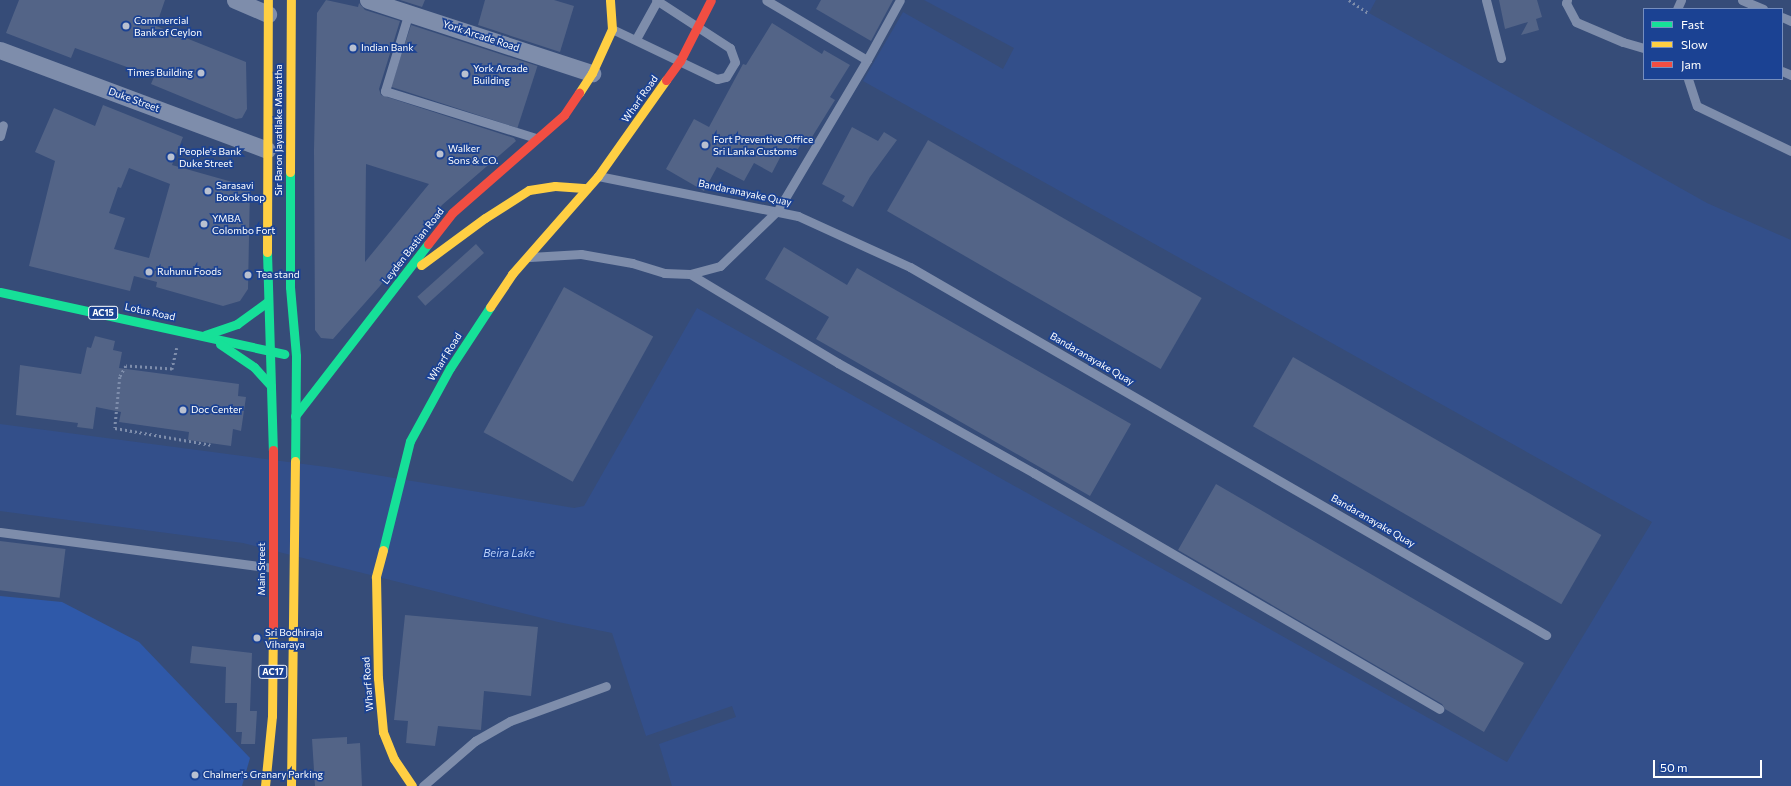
<!DOCTYPE html>
<html>
<head>
<meta charset="utf-8">
<style>
  body { margin:0 }
  #map { position:relative; width:1791px; height:786px; overflow:hidden; background:#364c78; font-family:Commissioner,sans-serif }
  div>[style] { position:absolute }
  [style*='--x'] { left:calc(var(--x)*1px); top:calc(var(--y)*1px); width:calc(var(--w)*1px); rotate:calc(var(--a)*1deg) }
  .green>* { inset:0; background:#2f59a9 }
  .water>* { inset:0; background:#334f8a }
  .building>* { inset:0; background:#536487; transform-origin:0 0 }
  .path>* { height:2.5px; margin-top:-1.25px; transform-origin:0; background:repeating-linear-gradient(90deg,#7e8dab 0 2px,transparent 0 5px) }
  .lane>* { height:9px; margin:-4.5px; padding:0 4.5px; transform-origin:4.5px; border-radius:4.5px; background:#7e8dab }
  .street>* { height:17px; margin:-8.5px; padding:0 8.5px; transform-origin:8.5px; border-radius:8.5px; background:#7e8dab }
  .fast>* { height:9px; margin:-4.5px; padding:0 4.5px; transform-origin:4.5px; border-radius:4.5px; background:#16e098 }
  .slow>* { height:9px; margin:-4.5px; padding:0 4.5px; transform-origin:4.5px; border-radius:4.5px; background:#ffcf43 }
  .jam>* { height:9px; margin:-4.5px; padding:0 4.5px; transform-origin:4.5px; border-radius:4.5px; background:#f24e42 }
  .dots>* { width:11px; height:11px; translate:-50% -50%; box-sizing:border-box; border:2px solid #1b4293; border-radius:50% }
  span { translate:-50% -50%; white-space:nowrap; text-align:center; line-height:1.15; -webkit-text-stroke:3.5px #1b4293; paint-order:stroke }
  .shield-label span { padding:1px 3px; background:#1b4293; border:1px solid; border-radius:3px; -webkit-text-stroke-width:0 }
  .shield-label { font-size:9px; color:#fff; font-weight:700 }
  .poi-label { font-size:10px; color:#fff }
  .left { translate:0 -50%; text-align:left }
  .right { translate:-100% -50%; text-align:right }
  .street-label { font-size:10px; color:#fff }
  .water-label { font-size:11px; color:#b7cdf6; font-style:italic }
  .legend { position:absolute; left:1643px; top:8px; width:140px; height:72px; box-sizing:border-box; background:#1b4293; border:1px solid #768ebe; margin:0; padding:5px 7px; list-style:none; font-size:12px; color:#fff }
  .legend li { display:flex; align-items:center; gap:8px; height:20px }
  .legend b { width:20px; border:1px solid #768ebe }
  .scale { position:absolute; left:1653px; top:760px; width:109px; height:18px; box-sizing:border-box; border:2px solid #fff; border-top:0; padding-left:5px; font-size:12px; line-height:14px; white-space:nowrap; color:#fff; -webkit-text-stroke:3px #1b4293; paint-order:stroke }
</style>
</head>
<body>
<div id="map">
  <div class="green">
    <div style="clip-path:polygon(0 596px,62px 602px,139px 642px,250px 758px,242px 786px,0 786px)"></div>
  </div>
  <div class="water">
    <div style="clip-path:polygon(924px 0,1376px 0,1369px 13px,1707px 203px,1791px 240px,1791px 786px,672px 786px,659px 744px,736px 717px,732px 706px,646px 736px,612px 633px,558px 622px,243px 543px,0 511px,0 424px,334px 468px,574px 508px,584px 506px,697px 308px,1507px 762px,1652px 522px,863px 81px,903px 12px,1003px 69px,1014px 48px)"></div>
  </div>
  <div class="building">
    <div style="clip-path:polygon(19px 0,165px 0,156px 26px,246px 62px,247px 109px,242px 118px,236px 119px,151px 84px,154px 77px,75px 48px,71px 58px,6px 33px)"></div>
    <div style="clip-path:polygon(evenodd,326px 0,358px 7px,359px 3px,365px 10px,400px 21px,379px 89px,381px 95px,514px 138px,516px 141px,442px 205px,380px 286px,333px 339px,321px 338px,315px 330px,314px 150px,317px 13px,326px 0,366px 164px,429px 184px,365px 262px,366px 164px)"></div>
    <div style="clip-path:polygon(400px 0,425px 0,422px 7px)"></div>
    <div style="clip-path:polygon(485px 0,554px 0,574px 6px,560px 52px,478px 25px)"></div>
    <div style="clip-path:polygon(821px 0,893px 0,871px 41px,816px 9px)"></div>
    <div style="clip-path:polygon(1499px 0,1537px 0,1542px 17px,1536px 19px,1539px 30px,1521px 35px,1528px 22px,1505px 29px)"></div>
    <div style="clip-path:polygon(772px 23px,822px 54px,824px 50px,850px 65px,830px 97px,835px 100px,807px 145px,802px 142px,794px 156px,784px 150px,772px 173px,754px 163px,744px 181px,717px 167px,704px 191px,666px 169px,694px 119px,709px 127px,743px 64px,746px 65px)"></div>
    <div style="left:411px;top:25px;width:133px;height:65px;rotate:18deg"></div>
    <div style="clip-path:polygon(evenodd,103px 105px,183px 137px,172px 165px,250px 187px,248px 289px,240px 301px,223px 306px,156px 287px,157px 282px,134px 276px,130px 291px,29px 266px,55px 161px,35px 152px,54px 108px,95px 126px,103px 105px,129px 168px,170px 184px,149px 258px,114px 249px,125px 218px,109px 213px,118px 187px,121px 188px,129px 168px)"></div>
    <div style="clip-path:polygon(852px 127px,878px 141px,884px 132px,897px 140px,870px 177px,853px 207px,842px 201px,845px 196px,822px 184px)"></div>
    <div style="left:928px;top:140px;width:316px;height:82px;rotate:30deg"></div>
    <div style="left:476px;top:244px;width:12px;height:79px;rotate:48deg"></div>
    <div style="clip-path:polygon(784px 247px,847px 285px,857px 268px,1131px 424px,1090px 496px,816px 339px,829px 317px,765px 279px)"></div>
    <div style="left:564px;top:287px;width:102px;height:166px;rotate:29deg"></div>
    <div style="clip-path:polygon(95px 336px,115px 341px,113px 350px,122px 352px,119px 368px,239px 384px,238px 396px,246px 397px,241px 431px,233px 429px,231px 446px,188px 440px,189px 432px,119px 422px,121px 412px,96px 407px,93px 429px,77px 427px,78px 423px,16px 415px,20px 365px,81px 374px,87px 347px,91px 348px)"></div>
    <div style="left:1293px;top:357px;width:356px;height:80px;rotate:30deg"></div>
    <div style="clip-path:polygon(1216px 484px,1524px 663px,1484px 732px,1445px 709px,1442px 704px,1178px 550px)"></div>
    <div style="left:0;top:541px;width:66px;height:49px;rotate:7deg"></div>
    <div style="clip-path:polygon(405px 615px,538px 627px,531px 696px,484px 691px,481px 730px,438px 726px,435px 746px,406px 743px,408px 721px,394px 720px)"></div>
    <div style="clip-path:polygon(192px 646px,252px 653px,250px 711px,257px 711px,255px 744px,241px 744px,242px 732px,236px 732px,237px 703px,225px 703px,226px 667px,190px 663px)"></div>
    <div style="clip-path:polygon(347px 737px,347px 744px,360px 743px,362px 786px,315px 786px,312px 739px)"></div>
  </div>
  <div class="path">
    <div style="--x:1349;--y:0;--w:23;--a:34"></div>
    <div style="--x:177;--y:348;--w:22;--a:103"></div>
    <div style="--x:172;--y:369;--w:46;--a:-176.3"></div>
    <div style="--x:126;--y:366;--w:13;--a:119"></div>
    <div style="--x:120;--y:377;--w:51;--a:95.6"></div>
    <div style="--x:115;--y:428;--w:97;--a:10"></div>
  </div>
  <div class="lane">
    <div style="--x:1486;--y:0;--w:60;--a:75.5"></div>
    <div style="--x:1567;--y:0;--w:3;--a:108"></div>
    <div style="--x:1566;--y:3;--w:21;--a:62"></div>
    <div style="--x:1576;--y:22;--w:51;--a:23.1"></div>
    <div style="--x:1623;--y:42;--w:22;--a:16"></div>
    <div style="--x:1742;--y:0;--w:23;--a:23"></div>
    <div style="--x:1677;--y:9;--w:10;--a:-66"></div>
    <div style="--x:409;--y:12;--w:83;--a:106.9"></div>
    <div style="--x:385;--y:91;--w:158;--a:17.3"></div>
    <div style="--x:1782;--y:17;--w:10;--a:24"></div>
    <div style="--x:612;--y:29;--w:116;--a:25.5"></div>
    <div style="--x:717;--y:79;--w:9;--a:-13"></div>
    <div style="--x:726;--y:77;--w:17;--a:-59"></div>
    <div style="--x:735;--y:62;--w:15;--a:-110"></div>
    <div style="--x:730;--y:48;--w:88;--a:-147"></div>
    <div style="--x:636;--y:39;--w:43;--a:-61.1"></div>
    <div style="--x:867;--y:60;--w:68;--a:-61.2"></div>
    <div style="--x:1782;--y:71;--w:10;--a:24"></div>
    <div style="--x:1688;--y:79;--w:28;--a:72"></div>
    <div style="--x:1697;--y:106;--w:104;--a:25.6"></div>
    <div style="--x:0;--y:136;--w:11;--a:-75"></div>
    <div style="--x:598;--y:176;--w:204;--a:11.3"></div>
    <div style="--x:798;--y:216;--w:123;--a:24.5"></div>
    <div style="--x:910;--y:267;--w:735;--a:30.05"></div>
    <div style="--x:530;--y:257;--w:51;--a:-3.4"></div>
    <div style="--x:581;--y:254;--w:52;--a:10"></div>
    <div style="--x:632;--y:263;--w:34;--a:17"></div>
    <div style="--x:664;--y:273;--w:26;--a:2"></div>
    <div style="--x:690;--y:274;--w:31;--a:-15"></div>
    <div style="--x:720;--y:266;--w:81;--a:-44"></div>
    <div style="--x:778;--y:210;--w:174;--a:-59.3"></div>
    <div style="--x:867;--y:60;--w:117;--a:-149.3"></div>
    <div style="--x:690;--y:274;--w:173;--a:31"></div>
    <div style="--x:838;--y:363;--w:225;--a:29.3"></div>
    <div style="--x:1034;--y:473;--w:469;--a:30.2"></div>
    <div style="--x:0;--y:532;--w:275;--a:7.5"></div>
    <div style="--x:423;--y:786;--w:69;--a:-40.9"></div>
    <div style="--x:475;--y:741;--w:40;--a:-29.7"></div>
    <div style="--x:510;--y:721;--w:102;--a:-20"></div>
  </div>
  <div class="street">
    <div style="--x:235;--y:0;--w:36;--a:23"></div>
    <div style="--x:368;--y:0;--w:236;--a:18.1"></div>
    <div style="--x:0;--y:50;--w:285;--a:20.5"></div>
  </div>
  <div class="fast">
    <div style="--x:290;--y:172;--w:115;--a:90"></div>
    <div style="--x:290;--y:287;--w:69;--a:85"></div>
    <div style="--x:296;--y:356;--w:105;--a:90.5"></div>
    <div style="--x:267;--y:252;--w:198;--a:88.3"></div>
    <div style="--x:0;--y:292;--w:291;--a:12.3"></div>
    <div style="--x:205;--y:335;--w:34;--a:-19"></div>
    <div style="--x:237;--y:324;--w:37;--a:-36"></div>
    <div style="--x:220;--y:344;--w:41;--a:34.1"></div>
    <div style="--x:254;--y:367;--w:25;--a:48"></div>
    <div style="--x:295;--y:416;--w:217;--a:-52.3"></div>
    <div style="--x:383;--y:550;--w:112;--a:-76.1"></div>
    <div style="--x:410;--y:441;--w:83;--a:-61.3"></div>
    <div style="--x:450;--y:368;--w:73;--a:-56.7"></div>
  </div>
  <div class="slow">
    <div style="--x:579;--y:93;--w:24;--a:-57"></div>
    <div style="--x:592;--y:73;--w:48;--a:-65.6"></div>
    <div style="--x:612;--y:29;--w:29;--a:-94"></div>
    <div style="--x:290;--y:172;--w:172;--a:-89.7"></div>
    <div style="--x:267;--y:252;--w:252;--a:-89.8"></div>
    <div style="--x:421;--y:265;--w:79;--a:-36.3"></div>
    <div style="--x:485;--y:218;--w:52;--a:-32.5"></div>
    <div style="--x:529;--y:190;--w:26;--a:-9"></div>
    <div style="--x:555;--y:186;--w:32;--a:4"></div>
    <div style="--x:490;--y:307;--w:40;--a:-56"></div>
    <div style="--x:512;--y:274;--w:130;--a:-48.7"></div>
    <div style="--x:598;--y:176;--w:118;--a:-54.7"></div>
    <div style="--x:383;--y:550;--w:28;--a:105"></div>
    <div style="--x:376;--y:577;--w:101;--a:88.9"></div>
    <div style="--x:378;--y:678;--w:54;--a:84.7"></div>
    <div style="--x:383;--y:732;--w:29;--a:68"></div>
    <div style="--x:394;--y:759;--w:32;--a:56"></div>
    <div style="--x:265;--y:786;--w:70;--a:-84.3"></div>
    <div style="--x:272;--y:716;--w:90;--a:-89.4"></div>
    <div style="--x:291;--y:786;--w:325;--a:-89.3"></div>
  </div>
  <div class="jam">
    <div style="--x:666;--y:80;--w:24;--a:-54"></div>
    <div style="--x:680;--y:61;--w:68;--a:-63.1"></div>
    <div style="--x:428;--y:244;--w:39;--a:-52"></div>
    <div style="--x:452;--y:213;--w:149;--a:-41.2"></div>
    <div style="--x:564;--y:115;--w:27;--a:-56"></div>
    <div style="--x:273;--y:450;--w:176;--a:90"></div>
  </div>
  <div class="dots">
    <div style="left:126px;top:26px;background:#b9c0d0"></div>
    <div style="left:353px;top:48px;background:#b9c0d0"></div>
    <div style="left:201px;top:73px;background:#b9c0d0"></div>
    <div style="left:465px;top:74px;background:#b9c0d0"></div>
    <div style="left:705px;top:145px;background:#b9c0d0"></div>
    <div style="left:440px;top:154px;background:#b9c0d0"></div>
    <div style="left:171px;top:157px;background:#b9c0d0"></div>
    <div style="left:208px;top:191px;background:#b9c0d0"></div>
    <div style="left:204px;top:224px;background:#b9c0d0"></div>
    <div style="left:149px;top:272px;background:#b9c0d0"></div>
    <div style="left:248px;top:275px;background:#b9c0d0"></div>
    <div style="left:183px;top:410px;background:#b9c0d0"></div>
    <div style="left:257px;top:638px;background:#b9c0d0"></div>
    <div style="left:195px;top:775px;background:#b9c0d0"></div>
  </div>
  <div class="shield-label">
    <span style="left:103px;top:313px">AC15</span>
    <span style="left:273px;top:672px">AC17</span>
  </div>
  <div class="poi-label">
    <span class="left" style="left:134px;top:26px">Commercial<br>Bank of Ceylon</span>
    <span class="left" style="left:361px;top:48px">Indian Bank</span>
    <span class="left" style="left:473px;top:74px">York Arcade<br>Building</span>
    <span class="right" style="left:193px;top:73px">Times Building</span>
    <span class="left" style="left:713px;top:145px">Fort Preventive Office<br>Sri Lanka Customs</span>
    <span class="left" style="left:448px;top:154px">Walker<br>Sons &amp; CO.</span>
    <span class="left" style="left:179px;top:157px">People's Bank<br>Duke Street</span>
    <span class="left" style="left:216px;top:191px">Sarasavi<br>Book Shop</span>
    <span class="left" style="left:212px;top:224px">YMBA<br>Colombo Fort</span>
    <span class="left" style="left:157px;top:272px">Ruhunu Foods</span>
    <span class="left" style="left:256px;top:275px">Tea stand</span>
    <span class="left" style="left:191px;top:410px">Doc Center</span>
    <span class="left" style="left:265px;top:638px">Sri Bodhiraja<br>Viharaya</span>
    <span class="left" style="left:203px;top:775px">Chalmer's Granary Parking</span>
  </div>
  <div class="street-label">
    <span style="left:481px;top:36px;rotate:18deg">York Arcade Road</span>
    <span style="left:640px;top:99px;rotate:-55deg">Wharf Road</span>
    <span style="left:134px;top:100px;rotate:20deg">Duke Street</span>
    <span style="left:279px;top:130px;rotate:-90deg">Sir Baron Jayatilake Mawatha</span>
    <span style="left:745px;top:193px;rotate:12deg">Bandaranayake Quay</span>
    <span style="left:413px;top:246px;rotate:-52deg">Leyden Bastian Road</span>
    <span style="left:150px;top:312px;rotate:12deg">Lotus Road</span>
    <span style="left:445px;top:357px;rotate:-58deg">Wharf Road</span>
    <span style="left:1092px;top:359px;rotate:30deg">Bandaranayake Quay</span>
    <span style="left:1373px;top:521px;rotate:30deg">Bandaranayake Quay</span>
    <span style="left:262px;top:569px;rotate:-90deg">Main Street</span>
    <span style="left:368px;top:684px;rotate:-94deg">Wharf Road</span>
  </div>
  <div class="water-label">
    <span style="left:509px;top:553px">Beira Lake</span>
  </div>
  <ul class="legend">
  <li><b style="height:5px;background:#16e098"></b>Fast</li>
  <li><b style="height:5px;background:#ffcf43"></b>Slow</li>
  <li><b style="height:5px;background:#f24e42"></b>Jam</li>
  </ul>
  <div class="scale">50 m</div>
</div>
</body>
</html>
